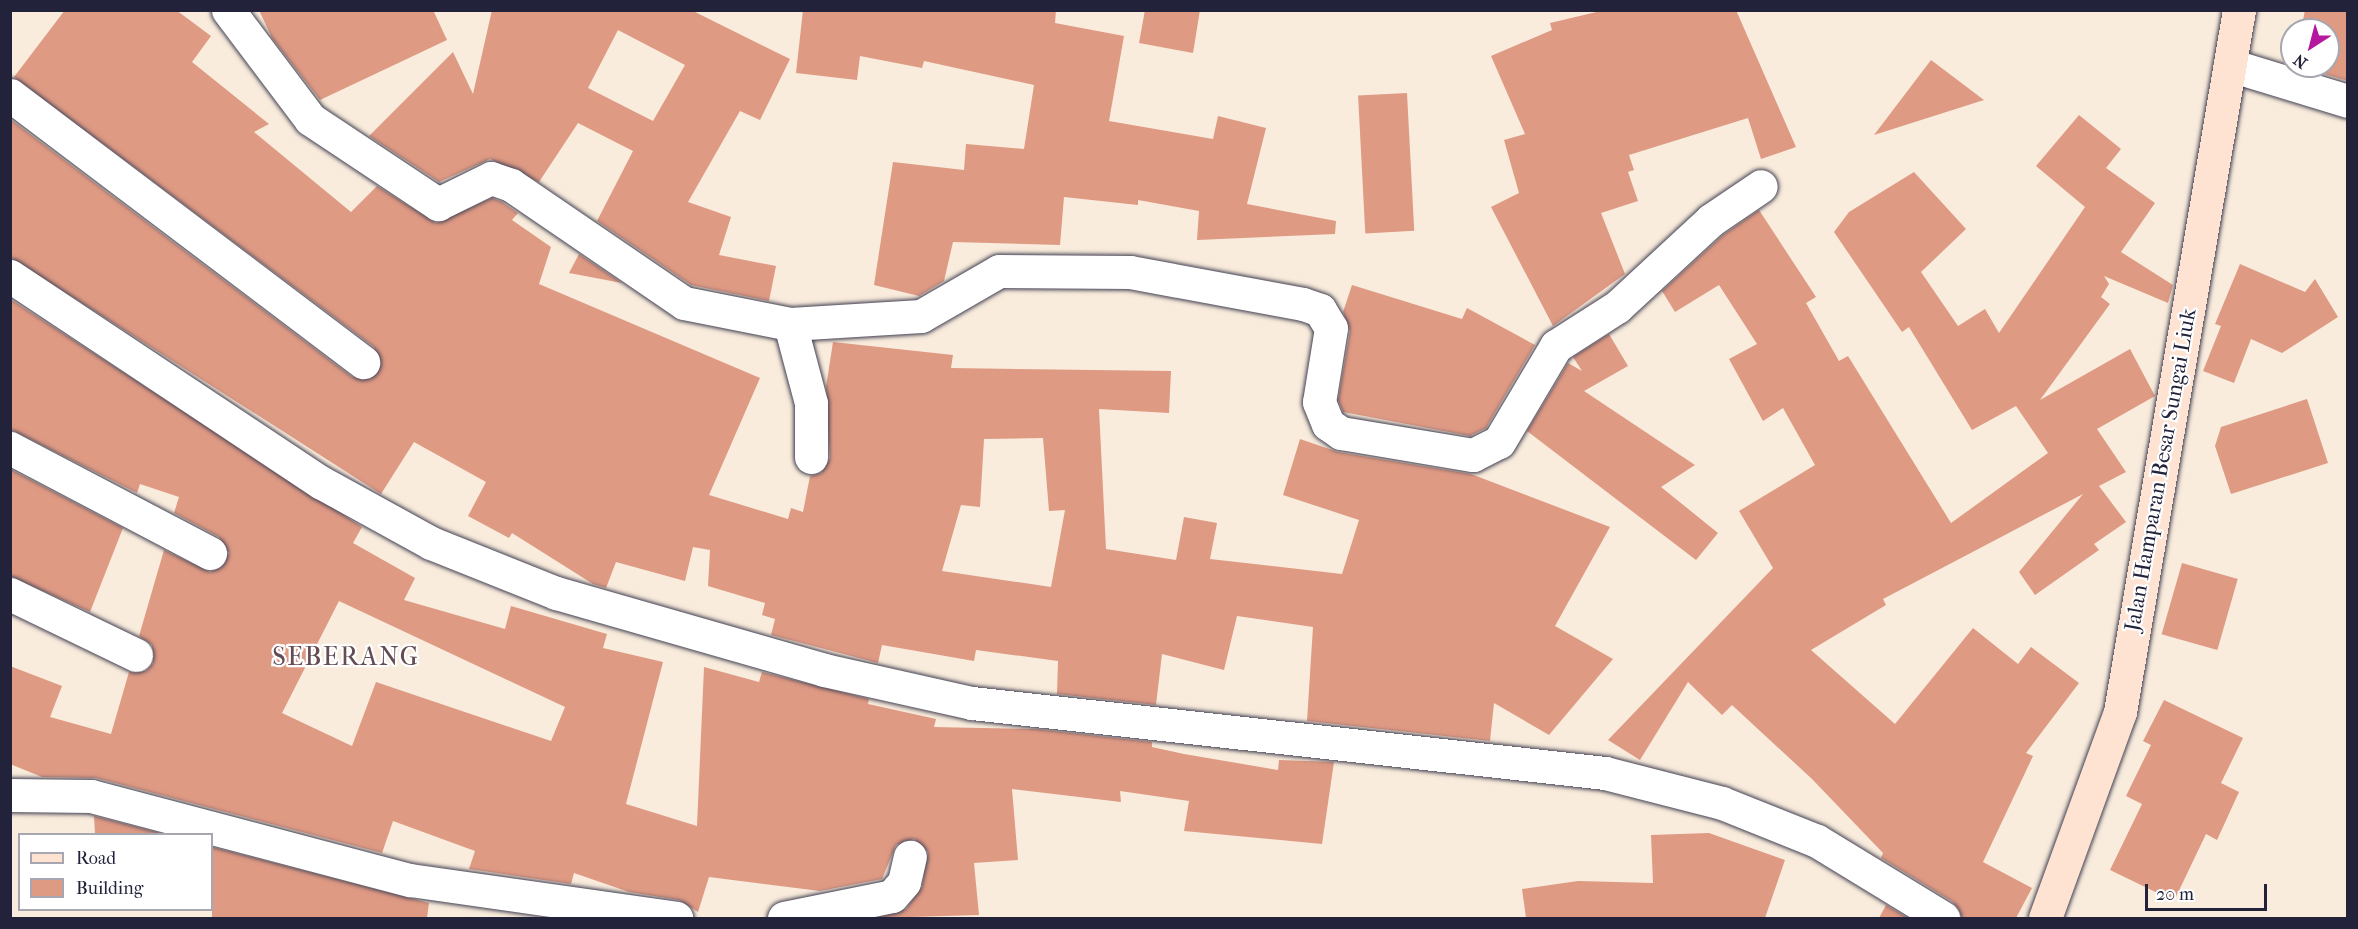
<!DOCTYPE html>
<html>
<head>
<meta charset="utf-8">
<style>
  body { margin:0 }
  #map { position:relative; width:2358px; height:929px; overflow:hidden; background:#f9ecdc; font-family:"IM FELL French Canon",serif }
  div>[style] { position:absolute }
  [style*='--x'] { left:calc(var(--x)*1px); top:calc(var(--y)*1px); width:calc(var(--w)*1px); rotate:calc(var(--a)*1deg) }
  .building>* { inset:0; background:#df9a84; transform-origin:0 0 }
  .roads { filter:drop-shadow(0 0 2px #424053) drop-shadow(0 0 2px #424053) }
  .street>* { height:33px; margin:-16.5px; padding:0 16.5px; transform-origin:16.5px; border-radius:16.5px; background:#fff }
  .secondary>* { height:33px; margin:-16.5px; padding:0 16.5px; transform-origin:16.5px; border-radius:16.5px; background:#fee3d2 }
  span { translate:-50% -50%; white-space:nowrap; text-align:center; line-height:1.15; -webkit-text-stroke:4.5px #fff; paint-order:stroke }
  .street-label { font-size:22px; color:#22223b }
  .quarter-label { font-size:26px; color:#644c55; letter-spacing:1.5px }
  .frame { position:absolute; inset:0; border:12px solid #22223b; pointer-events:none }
  .legend { position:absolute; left:18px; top:833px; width:195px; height:78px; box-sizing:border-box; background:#fff; border:2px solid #a7a7b1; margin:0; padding:8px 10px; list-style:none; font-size:18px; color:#22223b }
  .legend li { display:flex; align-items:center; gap:12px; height:30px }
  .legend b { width:30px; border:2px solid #a7a7b1 }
  .north { position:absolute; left:2280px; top:18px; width:60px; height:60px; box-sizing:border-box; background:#fff; border:2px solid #a7a7b1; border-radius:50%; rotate:216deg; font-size:16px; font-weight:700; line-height:24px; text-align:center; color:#22223b }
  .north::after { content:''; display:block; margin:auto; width:21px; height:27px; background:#b5179e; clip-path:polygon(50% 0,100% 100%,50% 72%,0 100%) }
  .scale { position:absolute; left:2145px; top:884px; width:122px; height:27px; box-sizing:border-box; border:3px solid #22223b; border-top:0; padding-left:8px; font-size:18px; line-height:21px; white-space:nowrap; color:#22223b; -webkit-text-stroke:4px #fff; paint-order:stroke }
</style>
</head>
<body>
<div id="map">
  <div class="building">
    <div style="clip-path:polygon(evenodd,65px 10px,176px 10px,211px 36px,192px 62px,269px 124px,254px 132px,351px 212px,377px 186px,436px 223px,492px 198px,502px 202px,518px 213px,512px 220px,551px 247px,539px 284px,760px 378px,709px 495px,788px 519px,791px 508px,803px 512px,810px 476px,821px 473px,830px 458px,826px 387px,833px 342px,953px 355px,951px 368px,1171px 371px,1169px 413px,1099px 409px,1106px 549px,1176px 560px,1184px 517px,1217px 523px,1210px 559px,1342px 574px,1359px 520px,1283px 495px,1300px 439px,1338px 452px,1471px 474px,1610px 527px,1555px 626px,1613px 659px,1549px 735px,1494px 703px,1490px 741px,1307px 721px,1313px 627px,1237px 616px,1224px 670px,1162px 654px,1156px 705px,1057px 694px,1058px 661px,976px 650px,974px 661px,882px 645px,878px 663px,771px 635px,775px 619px,762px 615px,765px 603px,708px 586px,710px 550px,693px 547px,685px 581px,616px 562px,606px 588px,593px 584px,512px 533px,509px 538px,468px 516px,486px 482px,414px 442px,381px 494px,10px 257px,10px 119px,352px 377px,370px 379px,381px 365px,374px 347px,14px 77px,65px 10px,1043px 438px,1049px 511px,1065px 510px,1051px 587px,942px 571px,961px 505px,980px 507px,984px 439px,1043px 438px)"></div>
    <div style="clip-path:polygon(259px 10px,433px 10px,447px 40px,320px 100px,272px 38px)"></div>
    <div style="clip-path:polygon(evenodd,492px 10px,691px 10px,790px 59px,760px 120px,740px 111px,688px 202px,731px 217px,719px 255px,776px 266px,769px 301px,691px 285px,597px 221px,633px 151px,578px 123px,539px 182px,490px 159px,439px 182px,369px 136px,453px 52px,473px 94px,492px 10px,618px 30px,685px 65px,653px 121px,588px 88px,618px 30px)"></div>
    <div style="clip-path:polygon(803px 10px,1056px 10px,1055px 23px,1124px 36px,1109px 121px,1213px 139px,1218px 116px,1266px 128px,1247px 204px,1336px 221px,1335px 234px,1197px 240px,1199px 211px,1138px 200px,1138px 205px,1064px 197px,1060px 245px,953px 242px,944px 281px,919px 296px,874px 285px,893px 162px,964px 170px,966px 144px,1024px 149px,1034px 85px,924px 61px,922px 68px,860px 56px,857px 80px,796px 73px)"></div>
    <div style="clip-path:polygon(1145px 10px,1200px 10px,1193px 53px,1139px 43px)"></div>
    <div style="clip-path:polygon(1605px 10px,1736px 10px,1796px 147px,1761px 159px,1748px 118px,1629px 155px,1634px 170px,1628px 172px,1638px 201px,1601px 213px,1625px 274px,1553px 326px,1491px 207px,1519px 193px,1504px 140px,1525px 134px,1491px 56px,1552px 30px,1550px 23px)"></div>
    <div style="clip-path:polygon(2305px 10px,2348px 10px,2348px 81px,2298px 66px,2328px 66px,2328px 30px,2301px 30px)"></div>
    <div style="clip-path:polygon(1931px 60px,1984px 100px,1874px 135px)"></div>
    <div style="left:1407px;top:93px;width:138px;height:49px;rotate:87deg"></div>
    <div style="clip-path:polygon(2079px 115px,2121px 149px,2106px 168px,2155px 203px,2121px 252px,2173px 285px,2168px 303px,2104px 276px,2109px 284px,2101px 297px,2110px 304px,2040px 400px,2130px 349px,2155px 396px,2097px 429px,2126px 472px,2099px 486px,2126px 522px,2094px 544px,2099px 550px,2035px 595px,2019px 572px,2083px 494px,1883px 599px,1886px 605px,1811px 650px,1895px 724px,1973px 628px,2018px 664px,2031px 647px,2079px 683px,2026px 753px,2033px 756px,1983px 862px,2032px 888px,2016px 918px,1962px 918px,1953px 902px,1881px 858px,1883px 853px,1812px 779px,1732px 705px,1722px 715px,1688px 682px,1640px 760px,1608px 740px,1773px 568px,1739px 511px,1815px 465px,1783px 408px,1763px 421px,1729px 359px,1757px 344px,1719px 285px,1675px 312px,1662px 291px,1723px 235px,1759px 210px,1816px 297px,1806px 303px,1839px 361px,1848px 356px,1951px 523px,2048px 453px,2016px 406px,1972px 430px,1909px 327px,1902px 332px,1834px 232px,1849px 212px,1914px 172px,1966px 229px,1921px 272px,1958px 326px,1985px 309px,1999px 333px,2085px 207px,2036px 166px)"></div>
    <div style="clip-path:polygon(579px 254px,622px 283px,569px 273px)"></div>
    <div style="clip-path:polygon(2240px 264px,2305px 292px,2315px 279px,2338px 317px,2282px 353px,2251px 339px,2234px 383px,2203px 371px,2221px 326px,2215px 324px)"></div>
    <div style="clip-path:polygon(1352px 285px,1462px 319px,1467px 308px,1535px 345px,1486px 428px,1470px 436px,1343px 412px,1338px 400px,1350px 331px,1343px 312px)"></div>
    <div style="clip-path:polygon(evenodd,10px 299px,362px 527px,353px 543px,415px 578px,404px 600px,505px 629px,511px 606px,607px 634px,603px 648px,663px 662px,626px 804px,697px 826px,704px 667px,759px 682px,762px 672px,869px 699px,868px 704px,936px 719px,934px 727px,1036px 729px,1152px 742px,1152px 747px,1184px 754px,1278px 770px,1279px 760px,1334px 762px,1322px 844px,1184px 831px,1189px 801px,1120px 791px,1121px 802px,1012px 789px,1018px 860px,974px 863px,979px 915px,875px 918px,906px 909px,922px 887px,928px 852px,914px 839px,896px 845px,882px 879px,820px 891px,709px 877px,698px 912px,679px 900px,629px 892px,574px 873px,571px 884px,469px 869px,475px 851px,393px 821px,382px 853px,96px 778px,42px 777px,10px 764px,10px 666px,62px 686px,50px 717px,111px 734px,129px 672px,146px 671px,153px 663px,152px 645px,139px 636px,164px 550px,210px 572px,220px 568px,229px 553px,219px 537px,174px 513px,179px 497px,140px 484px,137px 493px,10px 429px,10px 299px,339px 601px,565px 707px,551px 741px,376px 682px,352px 746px,282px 713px,339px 601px)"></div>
    <div style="clip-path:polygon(1609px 334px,1628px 366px,1584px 391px,1695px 465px,1661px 487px,1718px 533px,1696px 560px,1527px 431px,1568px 363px,1582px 371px,1573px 357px)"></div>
    <div style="clip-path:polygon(2307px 399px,2328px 463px,2231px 494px,2215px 446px,2221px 427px)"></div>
    <div style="clip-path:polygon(10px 469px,123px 528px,90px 612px,10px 576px)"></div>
    <div style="left:2182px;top:563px;width:58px;height:74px;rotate:16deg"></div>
    <div style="clip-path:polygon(2164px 700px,2243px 738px,2221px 783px,2239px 792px,2217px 840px,2206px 834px,2174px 901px,2110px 870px,2142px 804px,2126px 796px,2151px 745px,2143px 741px)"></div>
    <div style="clip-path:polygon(94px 816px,164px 834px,95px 834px)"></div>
    <div style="clip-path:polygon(1709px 833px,1785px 860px,1765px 918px,1526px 918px,1522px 889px,1578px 881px,1653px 883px,1651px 835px)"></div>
    <div style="clip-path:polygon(212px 847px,429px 903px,427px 918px,212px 918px)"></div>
    <div style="clip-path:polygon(1886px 905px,1908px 918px,1879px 918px)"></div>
  </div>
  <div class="roads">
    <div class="street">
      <div style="--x:228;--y:10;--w:136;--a:53"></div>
      <div style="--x:310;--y:119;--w:154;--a:33.6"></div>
      <div style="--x:438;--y:204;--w:59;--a:-26.1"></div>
      <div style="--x:491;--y:178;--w:21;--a:19"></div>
      <div style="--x:511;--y:185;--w:209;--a:34.3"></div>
      <div style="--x:684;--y:303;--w:108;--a:11.2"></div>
      <div style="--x:790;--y:324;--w:131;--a:-3.5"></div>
      <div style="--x:921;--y:316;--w:90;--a:-30"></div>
      <div style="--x:999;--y:271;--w:131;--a:0.4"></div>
      <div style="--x:1130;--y:272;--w:176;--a:10.5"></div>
      <div style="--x:1303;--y:304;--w:18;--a:19"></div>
      <div style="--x:1320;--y:310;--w:21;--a:59"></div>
      <div style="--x:1331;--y:328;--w:75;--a:99.2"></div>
      <div style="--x:1319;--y:402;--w:24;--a:68"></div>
      <div style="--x:1328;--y:424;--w:16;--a:35"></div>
      <div style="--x:1341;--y:433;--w:134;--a:9.5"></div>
      <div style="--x:1473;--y:455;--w:29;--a:-27"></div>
      <div style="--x:1499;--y:442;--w:112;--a:-59.3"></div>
      <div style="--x:1556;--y:346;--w:72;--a:-32.6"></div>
      <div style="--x:1617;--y:307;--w:128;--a:-42.8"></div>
      <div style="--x:1711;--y:220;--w:60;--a:-34.2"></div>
      <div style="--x:2230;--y:65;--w:123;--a:17"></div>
      <div style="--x:10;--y:95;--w:443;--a:37.1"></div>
      <div style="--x:10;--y:276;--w:374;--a:33.6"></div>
      <div style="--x:322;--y:483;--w:124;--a:28.8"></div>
      <div style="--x:431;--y:543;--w:135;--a:21.8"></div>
      <div style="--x:556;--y:593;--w:279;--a:16"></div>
      <div style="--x:824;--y:670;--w:152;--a:12.6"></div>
      <div style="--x:972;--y:703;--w:637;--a:6.31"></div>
      <div style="--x:1605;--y:773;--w:121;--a:14.4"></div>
      <div style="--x:1722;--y:803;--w:102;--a:21.8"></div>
      <div style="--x:1817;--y:841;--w:148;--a:31.4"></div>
      <div style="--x:790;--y:324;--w:82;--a:75.1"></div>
      <div style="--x:811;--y:403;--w:54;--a:90"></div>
      <div style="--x:10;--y:448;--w:226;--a:27.7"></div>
      <div style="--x:10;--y:594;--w:140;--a:25.8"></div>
      <div style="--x:10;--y:795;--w:81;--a:0.7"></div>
      <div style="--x:91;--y:796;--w:330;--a:14.8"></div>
      <div style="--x:410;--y:880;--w:269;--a:8.1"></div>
      <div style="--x:784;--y:918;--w:110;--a:-11.5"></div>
      <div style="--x:892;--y:896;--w:18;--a:-49"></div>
      <div style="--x:904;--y:882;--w:26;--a:-77"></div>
    </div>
    <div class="secondary">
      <div style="--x:2045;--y:918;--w:219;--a:-70"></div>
      <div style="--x:2120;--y:712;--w:712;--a:-80.38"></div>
    </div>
  </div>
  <div class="street-label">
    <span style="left:2161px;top:470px;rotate:-80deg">Jalan Hamparan Besar Sungai Liuk</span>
  </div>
  <div class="quarter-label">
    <span style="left:346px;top:657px">SEBERANG</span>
  </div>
  <div class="frame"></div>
  <ul class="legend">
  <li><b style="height:8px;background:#fee3d2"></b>Road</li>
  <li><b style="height:16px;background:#df9a84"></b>Building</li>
  </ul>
  <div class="north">N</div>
  <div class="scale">20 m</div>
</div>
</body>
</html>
